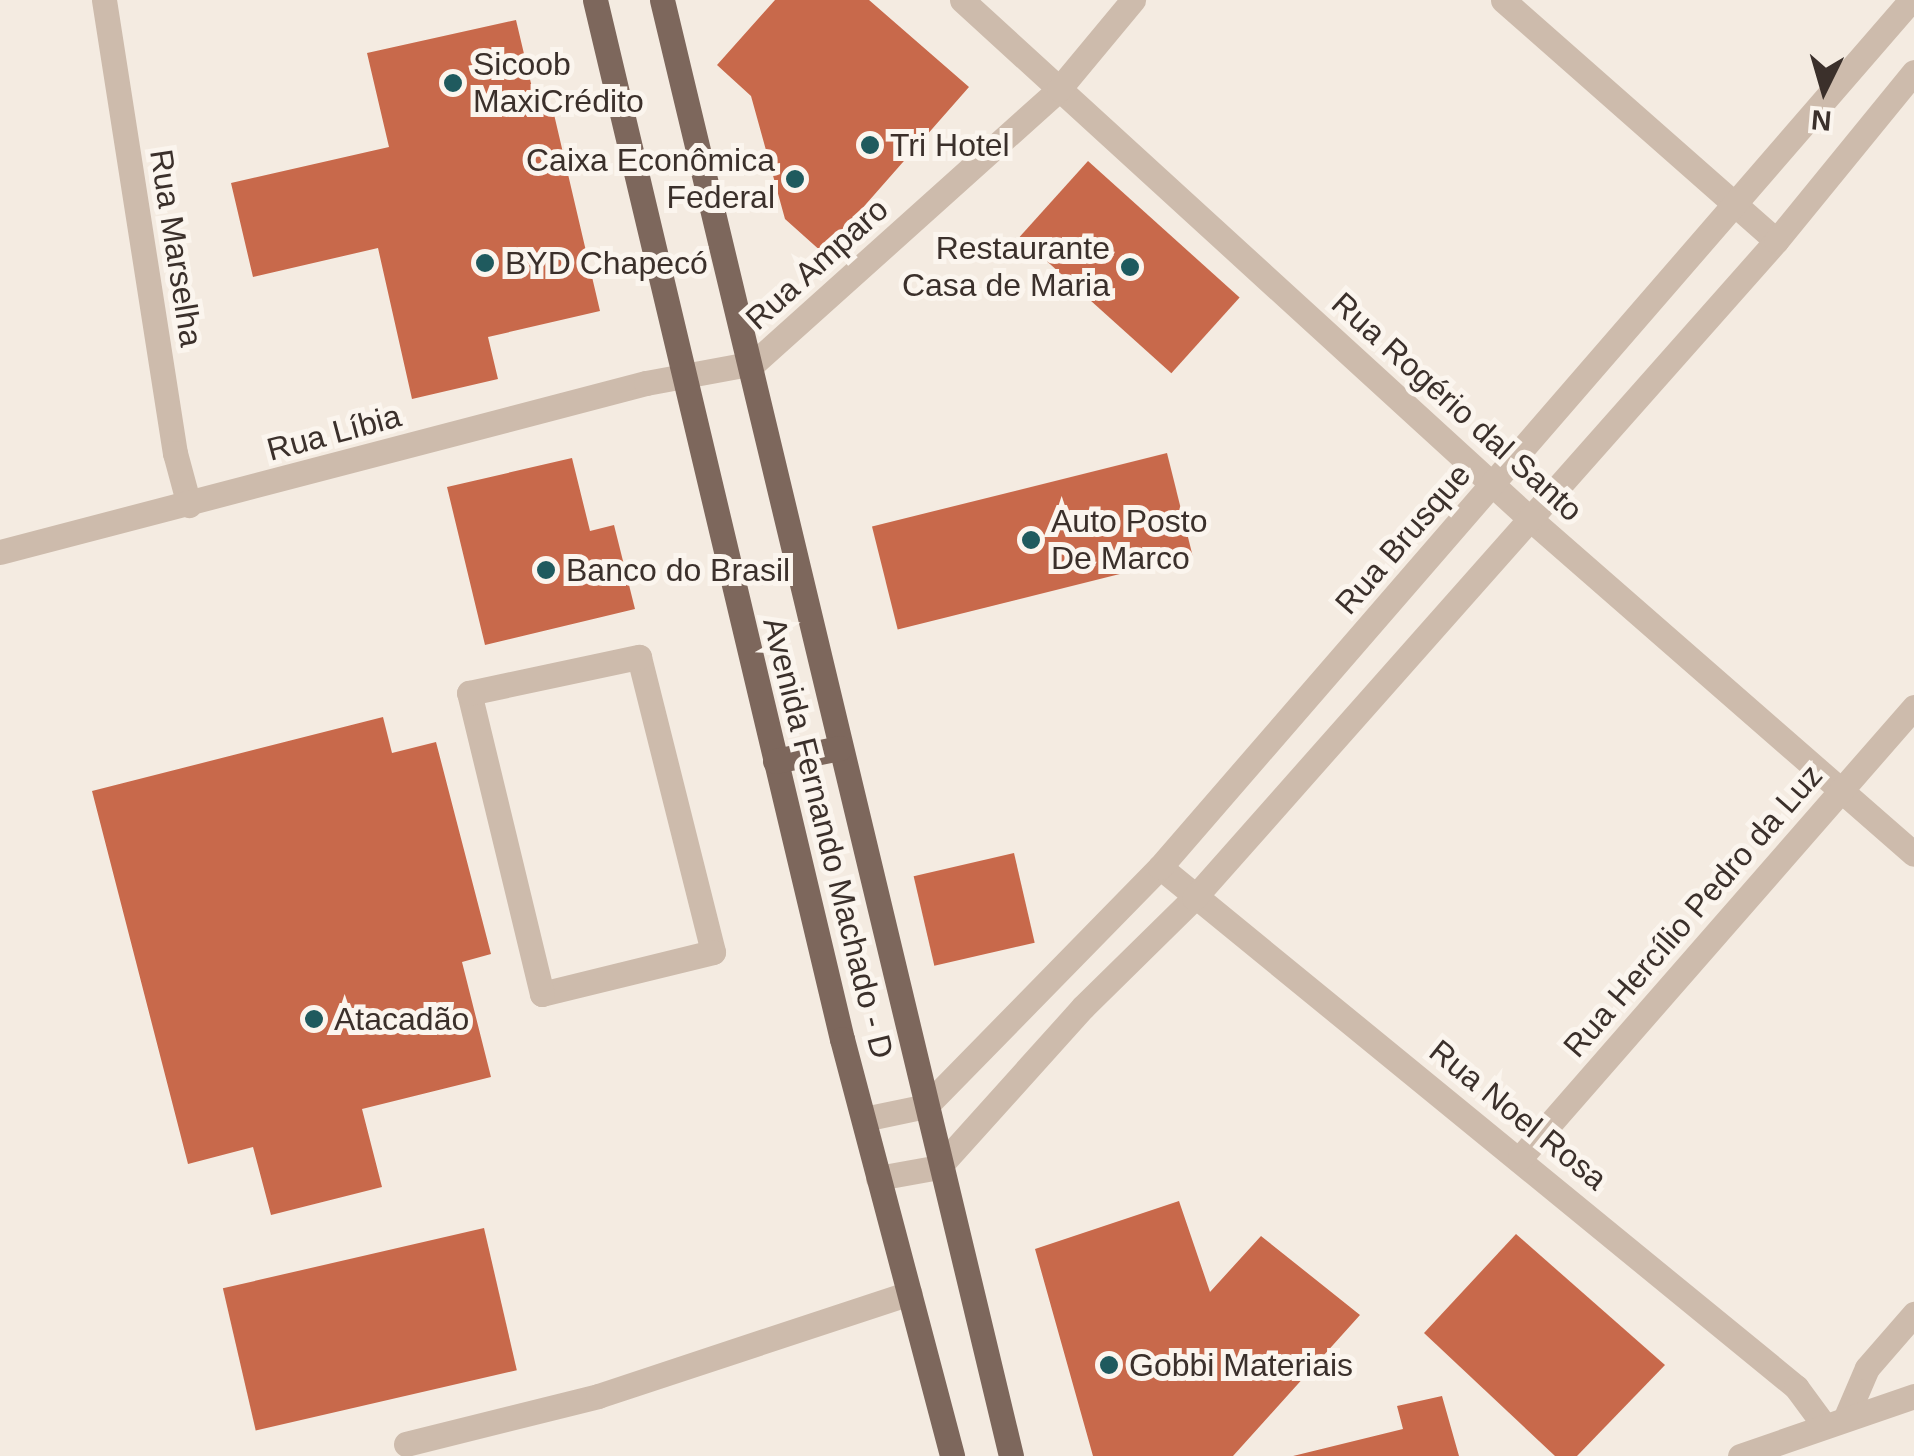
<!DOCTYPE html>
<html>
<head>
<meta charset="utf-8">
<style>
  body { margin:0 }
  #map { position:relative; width:1914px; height:1456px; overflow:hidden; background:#f4ebe1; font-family:Helvetica,sans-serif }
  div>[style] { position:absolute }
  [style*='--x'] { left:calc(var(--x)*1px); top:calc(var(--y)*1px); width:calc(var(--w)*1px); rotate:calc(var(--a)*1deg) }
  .building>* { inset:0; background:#c8694b; transform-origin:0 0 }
  .minor>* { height:25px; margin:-12.5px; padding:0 12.5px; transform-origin:12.5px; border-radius:12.5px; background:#cdbbac }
  .major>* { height:25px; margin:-12.5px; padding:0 12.5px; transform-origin:12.5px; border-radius:12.5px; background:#7d675c }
  .dots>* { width:28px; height:28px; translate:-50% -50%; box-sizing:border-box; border:5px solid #fbf5ee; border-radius:50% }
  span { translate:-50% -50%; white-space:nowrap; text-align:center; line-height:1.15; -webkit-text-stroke:10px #fbf5ee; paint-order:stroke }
  .poi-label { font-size:32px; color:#3b302b }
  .left { translate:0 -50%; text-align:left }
  .right { translate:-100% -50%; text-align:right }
  .street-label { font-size:32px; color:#3b302b }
  .north { position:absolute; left:1774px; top:40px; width:100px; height:100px; -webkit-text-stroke:8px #fbf5ee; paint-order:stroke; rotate:185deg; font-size:28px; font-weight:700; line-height:40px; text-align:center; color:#3b302b }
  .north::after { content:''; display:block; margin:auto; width:35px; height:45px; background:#3b302b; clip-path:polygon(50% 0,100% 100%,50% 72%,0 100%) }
</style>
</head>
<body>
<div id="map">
  <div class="building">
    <div style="clip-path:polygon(775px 0,869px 0,969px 87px,823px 253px,785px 219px,751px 96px,717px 65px)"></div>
    <div style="clip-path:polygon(516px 20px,538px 113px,553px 110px,600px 311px,488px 337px,498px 379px,412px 399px,378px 248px,253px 277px,231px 183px,389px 147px,367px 53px)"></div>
    <div style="left:1088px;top:161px;width:204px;height:102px;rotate:42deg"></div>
    <div style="left:1167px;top:453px;width:106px;height:304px;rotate:76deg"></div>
    <div style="clip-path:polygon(572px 458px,590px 531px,614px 525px,635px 609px,485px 645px,447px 487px)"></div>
    <div style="clip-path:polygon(383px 717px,392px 753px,436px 742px,491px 954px,462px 962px,491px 1077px,362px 1109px,382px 1187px,271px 1215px,253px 1147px,188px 1164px,92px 791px)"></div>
    <div style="left:1014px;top:853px;width:92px;height:103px;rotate:77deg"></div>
    <div style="clip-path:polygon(1179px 1201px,1210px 1292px,1261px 1236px,1360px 1315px,1233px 1456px,1093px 1456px,1035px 1249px)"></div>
    <div style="left:484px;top:1228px;width:146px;height:268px;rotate:77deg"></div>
    <div style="clip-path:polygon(1516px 1234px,1665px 1365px,1577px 1456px,1555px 1456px,1424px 1333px)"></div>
    <div style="clip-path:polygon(1442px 1396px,1459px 1456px,1293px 1456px,1403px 1429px,1397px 1406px)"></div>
  </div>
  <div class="minor">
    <div style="--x:104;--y:0;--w:459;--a:81.1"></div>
    <div style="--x:175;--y:453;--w:54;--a:74.9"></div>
    <div style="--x:962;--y:0;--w:767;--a:42.41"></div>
    <div style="--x:1528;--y:517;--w:512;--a:41.12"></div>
    <div style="--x:1503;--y:0;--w:364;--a:41.4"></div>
    <div style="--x:0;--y:552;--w:668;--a:-14.66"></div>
    <div style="--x:646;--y:383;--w:110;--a:-10.5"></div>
    <div style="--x:754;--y:363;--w:410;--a:-41.9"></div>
    <div style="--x:1059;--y:89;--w:116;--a:-50.3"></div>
    <div style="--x:639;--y:657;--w:304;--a:75.9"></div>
    <div style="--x:713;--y:952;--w:176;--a:166.2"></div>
    <div style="--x:542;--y:994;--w:310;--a:-103.6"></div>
    <div style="--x:469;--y:693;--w:174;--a:-12"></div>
    <div style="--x:1160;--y:867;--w:822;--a:39.27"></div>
    <div style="--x:1796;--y:1387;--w:47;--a:53.6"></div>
    <div style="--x:864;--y:1119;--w:63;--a:-11.8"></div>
    <div style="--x:926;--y:1106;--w:334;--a:-45.6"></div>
    <div style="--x:1160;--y:867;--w:1147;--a:-49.1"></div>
    <div style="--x:1520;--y:1158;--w:599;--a:-48.86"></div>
    <div style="--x:878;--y:1178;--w:62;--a:-10.2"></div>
    <div style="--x:939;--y:1167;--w:215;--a:-48"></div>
    <div style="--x:1083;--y:1007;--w:156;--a:-44.5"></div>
    <div style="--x:1194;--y:898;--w:878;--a:-48.46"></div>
    <div style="--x:1776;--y:241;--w:218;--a:-50.8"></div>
    <div style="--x:1846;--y:1417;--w:53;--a:-66.8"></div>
    <div style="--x:1867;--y:1368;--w:72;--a:-49"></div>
    <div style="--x:406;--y:1444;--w:198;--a:-14"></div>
    <div style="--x:598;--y:1396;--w:328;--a:-18.3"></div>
    <div style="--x:1740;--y:1456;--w:184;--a:-19"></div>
  </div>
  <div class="major">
    <div style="--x:595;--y:0;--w:1068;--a:76.63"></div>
    <div style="--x:842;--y:1039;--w:431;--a:75.2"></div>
    <div style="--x:662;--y:0;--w:1497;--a:76.52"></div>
    <div style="--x:775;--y:761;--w:66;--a:-11.3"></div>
  </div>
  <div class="dots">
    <div style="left:453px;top:83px;background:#1f5a5e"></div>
    <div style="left:870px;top:145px;background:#1f5a5e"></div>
    <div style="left:795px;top:179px;background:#1f5a5e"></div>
    <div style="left:485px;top:263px;background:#1f5a5e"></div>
    <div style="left:1130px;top:267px;background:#1f5a5e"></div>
    <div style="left:1031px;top:540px;background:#1f5a5e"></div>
    <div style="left:546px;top:570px;background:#1f5a5e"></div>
    <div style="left:314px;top:1019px;background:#1f5a5e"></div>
    <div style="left:1109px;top:1365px;background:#1f5a5e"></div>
  </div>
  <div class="poi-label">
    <span class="left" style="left:473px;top:83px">Sicoob<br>MaxiCrédito</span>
    <span class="left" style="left:890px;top:145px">Tri Hotel</span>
    <span class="right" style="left:775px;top:179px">Caixa Econômica<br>Federal</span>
    <span class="right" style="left:1110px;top:267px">Restaurante<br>Casa de Maria</span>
    <span class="left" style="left:505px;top:263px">BYD Chapecó</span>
    <span class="left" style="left:1051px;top:540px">Auto Posto<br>De Marco</span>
    <span class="left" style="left:566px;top:570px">Banco do Brasil</span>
    <span class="left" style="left:334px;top:1019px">Atacadão</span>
    <span class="left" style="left:1129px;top:1365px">Gobbi Materiais</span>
  </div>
  <div class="street-label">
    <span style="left:176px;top:248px;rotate:81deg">Rua Marselha</span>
    <span style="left:817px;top:264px;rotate:-42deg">Rua Amparo</span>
    <span style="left:1457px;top:407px;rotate:42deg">Rua Rogério dal Santo</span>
    <span style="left:334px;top:433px;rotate:-15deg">Rua Líbia</span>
    <span style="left:1403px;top:539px;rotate:-49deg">Rua Brusque</span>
    <span style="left:828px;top:838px;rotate:76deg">Avenida Fernando Machado - D</span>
    <span style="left:1693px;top:911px;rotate:-49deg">Rua Hercílio Pedro da Luz</span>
    <span style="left:1518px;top:1115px;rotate:39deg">Rua Noel Rosa</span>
  </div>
  <div class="north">N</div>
</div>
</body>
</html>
